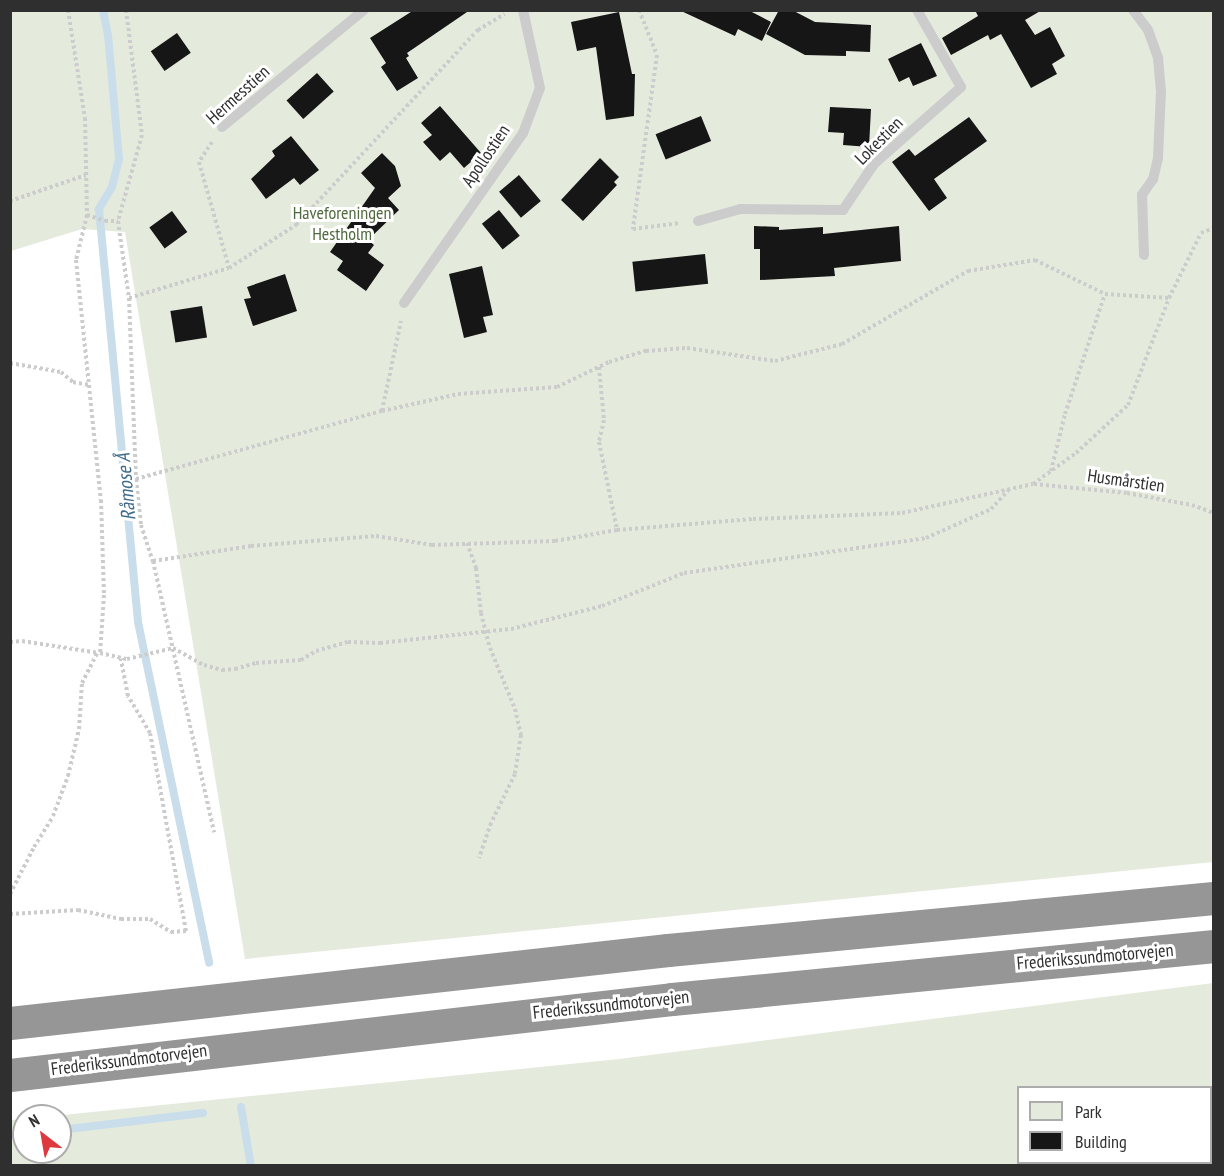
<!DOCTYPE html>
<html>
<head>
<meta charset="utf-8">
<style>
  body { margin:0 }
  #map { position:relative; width:1224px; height:1176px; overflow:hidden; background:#fff; font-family:"PT Sans Narrow",sans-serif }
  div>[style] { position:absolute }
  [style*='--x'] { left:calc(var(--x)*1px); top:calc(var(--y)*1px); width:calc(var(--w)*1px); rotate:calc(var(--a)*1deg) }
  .green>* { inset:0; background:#e4ebdd }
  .stream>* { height:8px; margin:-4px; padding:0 4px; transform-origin:4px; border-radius:4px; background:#caddea }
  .building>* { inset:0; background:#161616; transform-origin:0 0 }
  .path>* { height:4px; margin-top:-2px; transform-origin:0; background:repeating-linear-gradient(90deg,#ccc 0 3px,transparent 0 6px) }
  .service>* { height:10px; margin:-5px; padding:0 5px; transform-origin:5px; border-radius:5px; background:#ccc }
  .motorway>* { height:33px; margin:-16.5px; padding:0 16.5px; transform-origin:16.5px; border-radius:16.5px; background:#969696 }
  span { translate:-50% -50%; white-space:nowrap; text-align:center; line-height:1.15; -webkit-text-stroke:6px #fff; paint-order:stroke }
  .street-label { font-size:18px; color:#2f2f2f }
  .park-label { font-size:18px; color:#50693e }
  .water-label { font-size:20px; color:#406d8e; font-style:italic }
  .frame { position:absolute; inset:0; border:12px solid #2f2f2f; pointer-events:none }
  .legend { position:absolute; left:1017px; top:1086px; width:195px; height:78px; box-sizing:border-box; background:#fff; border:2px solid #acacac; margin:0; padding:8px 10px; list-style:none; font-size:18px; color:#2f2f2f }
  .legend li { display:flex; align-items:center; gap:12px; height:30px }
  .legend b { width:30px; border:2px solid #acacac }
  .north { position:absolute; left:12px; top:1104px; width:60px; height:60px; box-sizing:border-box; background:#fff; border:2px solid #acacac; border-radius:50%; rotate:329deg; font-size:16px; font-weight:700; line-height:24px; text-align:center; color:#2f2f2f }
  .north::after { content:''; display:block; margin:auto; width:21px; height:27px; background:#de393f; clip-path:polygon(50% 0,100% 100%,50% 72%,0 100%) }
</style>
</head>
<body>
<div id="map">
  <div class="green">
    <div style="clip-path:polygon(11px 11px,1213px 11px,1213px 862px,245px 959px,125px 232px,82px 229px,11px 251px)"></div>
    <div style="clip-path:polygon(evenodd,1213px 983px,1213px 1165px,11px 1165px,11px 1120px,24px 1119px,24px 1152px,60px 1152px,60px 1116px,53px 1116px,619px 1059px,1213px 983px,1018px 1088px,1210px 1088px,1210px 1162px,1018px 1162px,1018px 1088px)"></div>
  </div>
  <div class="stream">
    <div style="--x:103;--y:10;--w:25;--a:79"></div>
    <div style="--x:108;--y:35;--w:124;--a:84.9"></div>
    <div style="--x:119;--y:159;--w:29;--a:104"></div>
    <div style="--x:112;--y:187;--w:26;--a:121"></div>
    <div style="--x:99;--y:209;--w:415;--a:84.6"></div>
    <div style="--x:138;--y:622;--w:348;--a:78.2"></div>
    <div style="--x:241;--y:1107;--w:60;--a:80.4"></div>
    <div style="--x:60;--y:1130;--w:144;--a:-6.8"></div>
    <div style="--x:10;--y:1136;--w:14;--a:-4"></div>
  </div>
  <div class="building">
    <div style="clip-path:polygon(414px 10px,470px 10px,407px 53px,409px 56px,406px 58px,418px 78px,397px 91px,381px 67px,386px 63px,370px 38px)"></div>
    <div style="clip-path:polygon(679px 10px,748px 10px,771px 22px,762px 41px,738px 29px,735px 36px)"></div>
    <div style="clip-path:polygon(779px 10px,792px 10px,815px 22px,871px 25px,870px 52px,846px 51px,846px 56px,805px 55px,766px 34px)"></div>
    <div style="clip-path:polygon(975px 10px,1042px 10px,1025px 20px,1035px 35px,1050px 27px,1065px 56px,1052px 64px,1057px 74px,1031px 88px,1001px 34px,990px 40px,988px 35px,951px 55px,942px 38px,978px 16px)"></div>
    <div style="clip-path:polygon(619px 12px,632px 74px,635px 74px,634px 116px,606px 120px,596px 47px,577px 51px,571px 22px)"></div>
    <div style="left:177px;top:33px;width:24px;height:32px;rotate:55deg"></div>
    <div style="clip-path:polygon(921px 43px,937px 76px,913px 86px,909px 77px,899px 82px,888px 59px)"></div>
    <div style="left:317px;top:73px;width:25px;height:41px;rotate:48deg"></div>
    <div style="clip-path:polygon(440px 106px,481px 153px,464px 168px,450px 152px,440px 161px,423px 142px,432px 135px,421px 123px)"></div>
    <div style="clip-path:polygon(830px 107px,871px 109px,869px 147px,843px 145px,844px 133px,828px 132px)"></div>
    <div style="left:701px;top:116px;width:27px;height:49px;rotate:68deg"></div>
    <div style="clip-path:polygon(969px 117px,987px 141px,934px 179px,947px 198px,929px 211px,892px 162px,909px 149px,915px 156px)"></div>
    <div style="clip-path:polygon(291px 136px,319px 170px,300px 185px,294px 178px,266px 199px,251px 179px,275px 156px,272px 151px)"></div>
    <div style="clip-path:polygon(382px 153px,395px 166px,401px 186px,388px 198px,399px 210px,368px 240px,374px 245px,368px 253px,384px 265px,366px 291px,337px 270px,343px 261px,330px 252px,375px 188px,361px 173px)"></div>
    <div style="clip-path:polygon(600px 158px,619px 177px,614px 182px,617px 185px,583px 221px,561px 200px)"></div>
    <div style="left:519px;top:175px;width:34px;height:26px;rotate:50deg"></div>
    <div style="left:499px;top:210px;width:33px;height:22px;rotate:51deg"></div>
    <div style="left:172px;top:211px;width:26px;height:28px;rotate:54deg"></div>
    <div style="clip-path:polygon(754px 226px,779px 227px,779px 230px,823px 227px,823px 234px,899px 226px,901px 261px,834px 268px,835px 276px,760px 280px,760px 249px,754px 249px)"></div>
    <div style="left:705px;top:254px;width:30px;height:73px;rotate:84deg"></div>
    <div style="clip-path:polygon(482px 266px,493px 315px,483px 317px,487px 332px,464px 338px,449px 274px)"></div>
    <div style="clip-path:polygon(285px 274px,297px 311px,253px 326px,244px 299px,251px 298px,247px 287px)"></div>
    <div style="left:202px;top:306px;width:32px;height:32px;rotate:81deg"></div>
  </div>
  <div class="path">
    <div style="--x:68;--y:10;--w:109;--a:81.1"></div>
    <div style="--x:85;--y:118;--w:97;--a:88.8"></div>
    <div style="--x:87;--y:215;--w:46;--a:103.7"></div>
    <div style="--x:76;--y:260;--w:241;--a:84.1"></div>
    <div style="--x:101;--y:500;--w:95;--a:88.2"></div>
    <div style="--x:104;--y:595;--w:58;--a:93.9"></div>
    <div style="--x:100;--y:653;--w:28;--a:13"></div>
    <div style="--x:127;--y:659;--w:47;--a:-13.4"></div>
    <div style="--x:173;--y:648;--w:35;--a:29"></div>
    <div style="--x:204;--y:665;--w:19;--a:16"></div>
    <div style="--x:222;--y:670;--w:13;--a:-4"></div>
    <div style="--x:235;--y:669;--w:22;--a:-16"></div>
    <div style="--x:256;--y:663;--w:45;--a:-3.8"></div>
    <div style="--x:301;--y:660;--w:17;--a:-31"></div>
    <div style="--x:316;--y:651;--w:33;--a:-16"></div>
    <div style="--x:348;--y:642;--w:32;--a:2"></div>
    <div style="--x:380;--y:643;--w:132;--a:-6.1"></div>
    <div style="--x:511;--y:629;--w:94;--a:-14.2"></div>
    <div style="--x:602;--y:606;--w:88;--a:-21.9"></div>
    <div style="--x:684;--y:573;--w:245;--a:-8.2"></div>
    <div style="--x:926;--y:538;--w:71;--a:-24"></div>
    <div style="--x:991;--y:509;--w:25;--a:-47"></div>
    <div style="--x:126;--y:10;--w:126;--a:82.7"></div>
    <div style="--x:142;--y:135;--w:89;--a:105.6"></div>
    <div style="--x:118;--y:221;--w:78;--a:81.9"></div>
    <div style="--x:129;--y:298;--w:181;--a:87.8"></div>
    <div style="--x:136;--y:479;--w:46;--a:83.8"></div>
    <div style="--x:141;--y:525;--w:38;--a:72"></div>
    <div style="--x:153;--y:561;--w:278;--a:77.3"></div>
    <div style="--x:639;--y:10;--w:48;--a:68.2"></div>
    <div style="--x:657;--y:55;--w:176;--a:97.9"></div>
    <div style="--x:633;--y:229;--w:47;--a:-7.3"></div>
    <div style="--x:212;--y:142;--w:24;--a:123"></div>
    <div style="--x:199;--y:162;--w:110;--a:74.2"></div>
    <div style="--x:10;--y:201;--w:80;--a:-18.9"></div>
    <div style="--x:87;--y:215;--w:19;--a:18"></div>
    <div style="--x:105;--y:221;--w:13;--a:0"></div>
    <div style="--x:129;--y:298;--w:104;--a:-16.7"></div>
    <div style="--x:229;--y:268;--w:80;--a:-32.7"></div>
    <div style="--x:296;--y:225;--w:267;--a:-47"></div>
    <div style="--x:478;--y:30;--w:31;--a:-31"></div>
    <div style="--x:10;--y:363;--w:52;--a:10"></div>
    <div style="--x:61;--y:372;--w:16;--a:40"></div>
    <div style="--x:73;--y:382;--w:16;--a:11"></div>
    <div style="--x:599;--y:367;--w:53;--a:84.6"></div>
    <div style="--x:604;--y:420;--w:23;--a:103"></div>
    <div style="--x:599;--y:442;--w:90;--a:78.4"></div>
    <div style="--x:382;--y:411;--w:92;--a:-78.1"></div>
    <div style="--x:1051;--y:471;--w:59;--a:-76.2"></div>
    <div style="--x:1065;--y:414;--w:126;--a:-71.6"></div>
    <div style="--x:136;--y:479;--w:255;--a:-15.5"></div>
    <div style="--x:382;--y:411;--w:78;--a:-12.6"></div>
    <div style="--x:458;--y:394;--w:99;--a:-4"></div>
    <div style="--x:557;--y:387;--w:58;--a:-25.7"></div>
    <div style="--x:609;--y:362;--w:39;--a:-17"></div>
    <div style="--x:646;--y:351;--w:41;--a:-4.2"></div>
    <div style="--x:687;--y:348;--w:89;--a:8.4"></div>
    <div style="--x:775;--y:361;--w:69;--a:-14.2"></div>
    <div style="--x:842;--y:344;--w:146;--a:-30.1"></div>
    <div style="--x:968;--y:271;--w:68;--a:-9.3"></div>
    <div style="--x:1035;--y:260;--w:78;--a:25.9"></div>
    <div style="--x:1105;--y:294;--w:64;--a:3.6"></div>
    <div style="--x:1034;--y:484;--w:93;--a:5.5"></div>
    <div style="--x:1127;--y:493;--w:66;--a:10.5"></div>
    <div style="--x:1192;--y:505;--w:23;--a:20"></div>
    <div style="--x:467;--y:543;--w:27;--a:70"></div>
    <div style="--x:476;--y:568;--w:45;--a:83.7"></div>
    <div style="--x:481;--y:613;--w:36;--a:76"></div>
    <div style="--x:490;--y:648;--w:66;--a:67.7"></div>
    <div style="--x:515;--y:709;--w:27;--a:77"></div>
    <div style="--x:521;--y:735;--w:39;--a:99"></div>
    <div style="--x:515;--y:774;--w:55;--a:116.1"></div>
    <div style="--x:491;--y:823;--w:37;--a:109"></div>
    <div style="--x:153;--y:561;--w:99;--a:-8.7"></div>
    <div style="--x:251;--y:546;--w:125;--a:-4.6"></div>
    <div style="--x:376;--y:536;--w:57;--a:9.1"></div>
    <div style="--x:432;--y:545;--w:123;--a:-1.9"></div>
    <div style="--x:555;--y:541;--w:63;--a:-10.1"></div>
    <div style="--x:617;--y:530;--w:136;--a:-4.6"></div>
    <div style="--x:753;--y:519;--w:149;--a:-2.3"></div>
    <div style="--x:902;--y:513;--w:134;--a:-12.5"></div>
    <div style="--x:1033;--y:484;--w:53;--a:-35.8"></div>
    <div style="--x:1076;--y:453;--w:71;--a:-42.7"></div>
    <div style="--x:1128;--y:405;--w:115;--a:-69"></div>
    <div style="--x:1169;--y:298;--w:72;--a:-63.8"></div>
    <div style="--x:1201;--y:233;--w:14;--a:-21"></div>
    <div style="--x:10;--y:642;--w:12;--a:-5"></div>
    <div style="--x:22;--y:641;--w:78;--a:8.9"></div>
    <div style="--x:10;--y:894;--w:53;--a:-62.9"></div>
    <div style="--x:34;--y:847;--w:36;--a:-58"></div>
    <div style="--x:53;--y:816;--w:43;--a:-69.4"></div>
    <div style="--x:68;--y:776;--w:48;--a:-76.8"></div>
    <div style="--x:79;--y:729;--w:46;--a:-86.3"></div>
    <div style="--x:82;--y:683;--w:34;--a:-63"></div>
    <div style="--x:10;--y:914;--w:68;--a:-3.4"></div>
    <div style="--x:78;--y:910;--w:44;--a:11.8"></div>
    <div style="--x:121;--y:919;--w:29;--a:0"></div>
    <div style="--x:150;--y:919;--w:25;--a:32"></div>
    <div style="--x:171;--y:932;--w:15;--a:-4"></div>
    <div style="--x:186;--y:931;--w:201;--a:-100.3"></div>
    <div style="--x:150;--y:733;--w:43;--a:-120.7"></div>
    <div style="--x:128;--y:696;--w:38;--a:-101"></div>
  </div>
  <div class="service">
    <div style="--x:1133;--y:10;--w:25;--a:53"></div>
    <div style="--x:1148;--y:30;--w:30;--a:70"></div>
    <div style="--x:1158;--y:58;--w:33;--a:85"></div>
    <div style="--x:1161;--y:91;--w:67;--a:92.6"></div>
    <div style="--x:1158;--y:158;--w:22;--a:103"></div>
    <div style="--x:1153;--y:179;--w:19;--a:125"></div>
    <div style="--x:1142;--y:195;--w:60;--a:88.1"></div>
    <div style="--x:222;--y:127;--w:184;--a:-39.5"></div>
    <div style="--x:698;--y:221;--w:44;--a:-15.9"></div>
    <div style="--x:740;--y:209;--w:103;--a:0.6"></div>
    <div style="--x:843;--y:210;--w:55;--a:-56"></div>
    <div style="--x:874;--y:164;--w:116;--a:-41.5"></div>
    <div style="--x:961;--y:87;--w:89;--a:-119.7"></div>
    <div style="--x:404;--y:303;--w:208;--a:-55"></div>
    <div style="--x:523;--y:133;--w:48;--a:-69.3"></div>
    <div style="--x:540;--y:88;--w:80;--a:-102.3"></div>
  </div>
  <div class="motorway">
    <div style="--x:10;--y:1023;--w:662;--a:-6.33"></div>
    <div style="--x:668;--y:950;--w:548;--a:-5.44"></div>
    <div style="--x:10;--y:1075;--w:666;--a:-6.55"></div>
    <div style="--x:672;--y:999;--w:545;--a:-5.58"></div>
  </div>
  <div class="street-label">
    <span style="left:238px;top:95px;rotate:-42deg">Hermesstien</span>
    <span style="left:879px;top:141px;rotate:-45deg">Lokestien</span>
    <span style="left:486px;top:156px;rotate:-56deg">Apollostien</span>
    <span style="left:1126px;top:481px;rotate:8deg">Husmårstien</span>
    <span style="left:1095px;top:957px;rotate:-5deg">Frederikssundmotorvejen</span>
    <span style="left:611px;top:1005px;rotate:-6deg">Frederikssundmotorvejen</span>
    <span style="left:129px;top:1060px;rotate:-7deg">Frederikssundmotorvejen</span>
  </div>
  <div class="park-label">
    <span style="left:342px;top:224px">Haveforeningen<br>Hestholm</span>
  </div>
  <div class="water-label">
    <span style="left:126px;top:487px;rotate:-95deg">Råmose Å</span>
  </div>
  <div class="frame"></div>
  <ul class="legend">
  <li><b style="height:16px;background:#e4ebdd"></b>Park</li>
  <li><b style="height:16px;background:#161616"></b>Building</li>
  </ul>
  <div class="north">N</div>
</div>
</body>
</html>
